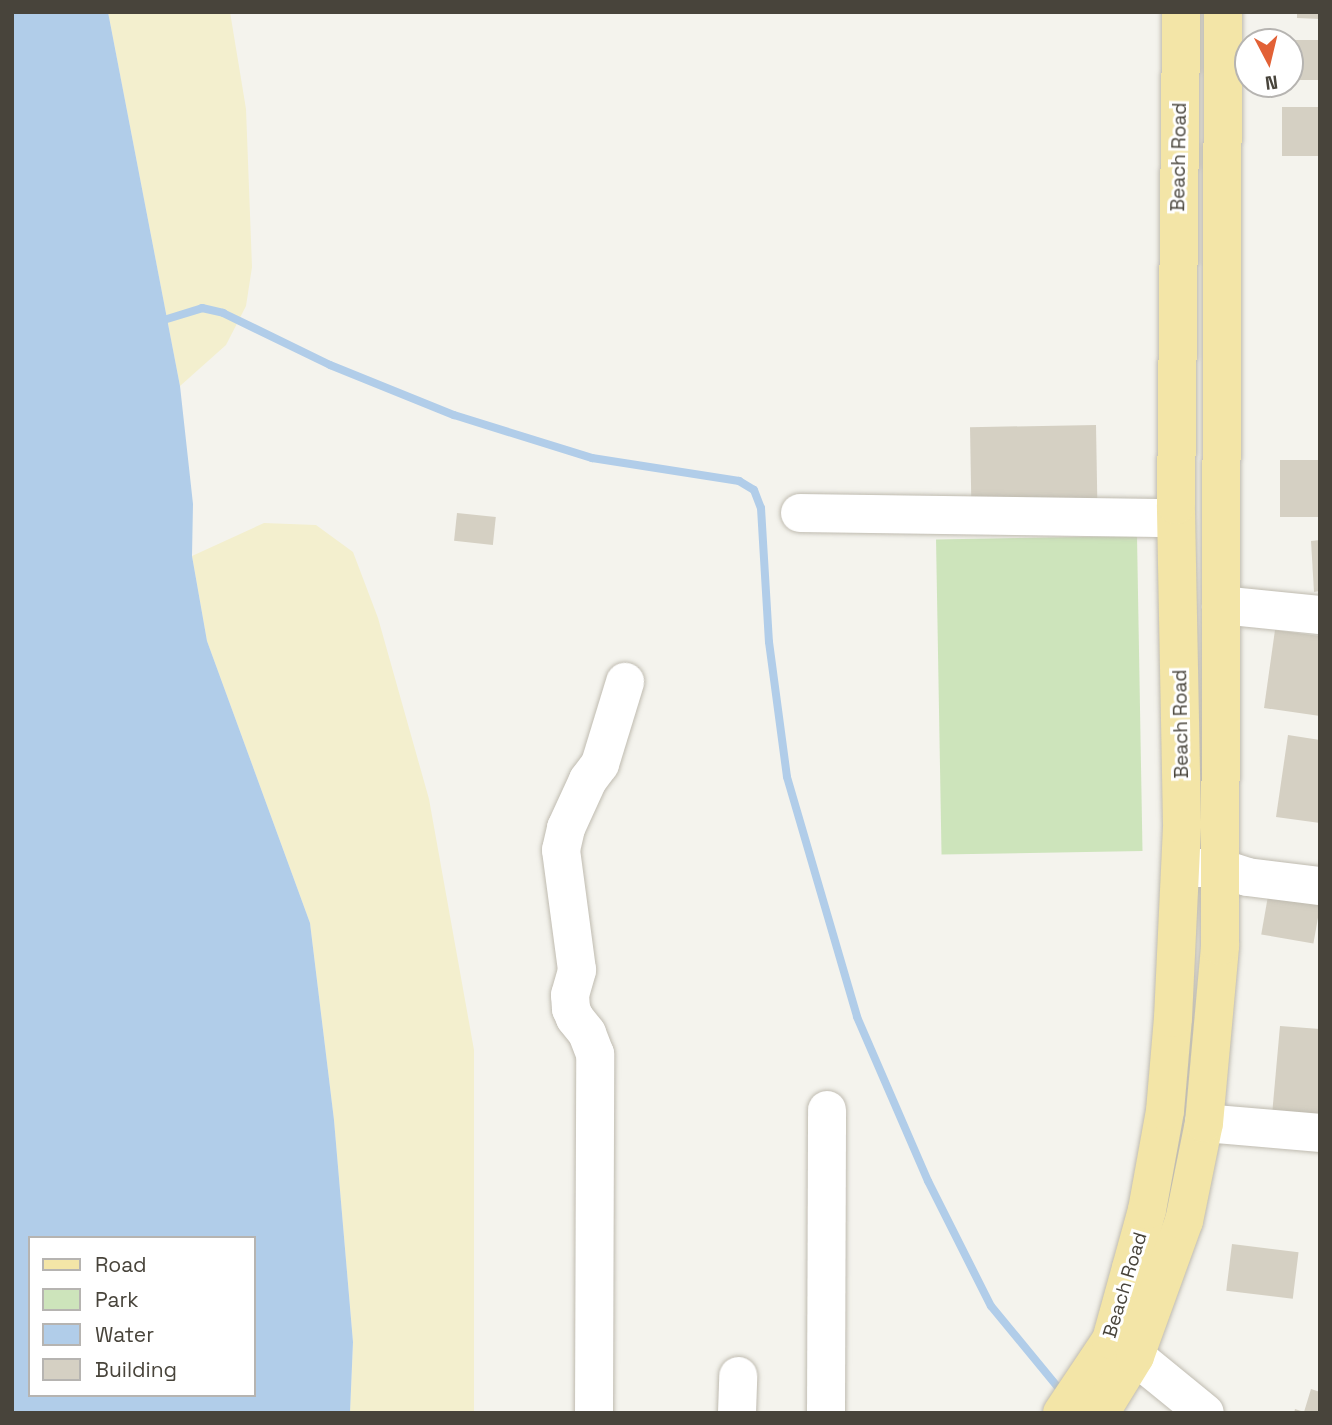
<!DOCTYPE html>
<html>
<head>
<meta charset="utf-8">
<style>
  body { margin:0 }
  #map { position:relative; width:1332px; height:1425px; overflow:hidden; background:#f4f3ed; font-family:"Space Grotesk",sans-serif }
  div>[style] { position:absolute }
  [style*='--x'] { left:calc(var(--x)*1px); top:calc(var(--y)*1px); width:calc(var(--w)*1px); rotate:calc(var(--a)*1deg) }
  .green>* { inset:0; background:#cde4bb; transform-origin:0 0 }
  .sand>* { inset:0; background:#f3efce }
  .water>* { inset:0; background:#b1cde9 }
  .stream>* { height:8px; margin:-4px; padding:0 4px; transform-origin:4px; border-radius:4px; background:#b1cde9 }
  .building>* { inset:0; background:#d5d0c3; transform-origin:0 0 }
  .roads { filter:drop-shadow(0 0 2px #bfbbb0) drop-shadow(0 0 2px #bfbbb0) }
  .minor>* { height:38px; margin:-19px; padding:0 19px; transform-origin:19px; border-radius:19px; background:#fff }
  .major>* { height:38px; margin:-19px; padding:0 19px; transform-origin:19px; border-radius:19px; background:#f3e5a7 }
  span { translate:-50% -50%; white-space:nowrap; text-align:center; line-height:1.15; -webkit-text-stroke:6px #fff; paint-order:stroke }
  .street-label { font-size:19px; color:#48443b }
  .frame { position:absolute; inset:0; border:14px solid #48443b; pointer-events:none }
  .legend { position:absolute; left:28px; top:1236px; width:228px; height:161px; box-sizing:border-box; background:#fff; border:2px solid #b6b4b1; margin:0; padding:9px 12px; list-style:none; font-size:21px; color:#48443b }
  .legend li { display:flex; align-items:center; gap:14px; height:35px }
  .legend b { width:35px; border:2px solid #b6b4b1 }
  .north { position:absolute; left:1234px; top:28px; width:70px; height:70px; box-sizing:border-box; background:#fff; border:2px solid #b6b4b1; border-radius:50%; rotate:173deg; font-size:19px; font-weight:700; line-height:28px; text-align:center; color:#48443b }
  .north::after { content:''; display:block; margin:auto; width:24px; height:32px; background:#e26136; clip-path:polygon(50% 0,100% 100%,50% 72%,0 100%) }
</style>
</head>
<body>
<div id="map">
  <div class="green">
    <div style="left:1137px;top:536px;width:315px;height:201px;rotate:89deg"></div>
  </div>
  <div class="sand">
    <div style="clip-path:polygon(108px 12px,230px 12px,246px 109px,252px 267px,246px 306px,226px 345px,180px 386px)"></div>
    <div style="clip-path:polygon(264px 523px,316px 525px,353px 552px,378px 618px,429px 799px,474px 1050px,474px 1413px,350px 1413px,353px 1342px,334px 1120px,310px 923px,207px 641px,192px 556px)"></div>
  </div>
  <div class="water">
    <div style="clip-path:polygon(evenodd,12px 12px,108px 12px,180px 386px,193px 504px,192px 556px,207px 641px,310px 923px,334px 1120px,353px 1342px,350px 1413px,12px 1413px,12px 12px,30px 1238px,254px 1238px,254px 1395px,30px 1395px,30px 1238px)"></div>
  </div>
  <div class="stream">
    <div style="--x:167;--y:319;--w:37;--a:-17"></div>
    <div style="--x:202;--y:308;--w:22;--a:13"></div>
    <div style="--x:223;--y:313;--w:119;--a:25.9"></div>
    <div style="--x:330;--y:365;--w:134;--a:22"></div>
    <div style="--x:454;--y:415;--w:145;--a:17.3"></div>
    <div style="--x:592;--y:458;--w:149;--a:8.9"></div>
    <div style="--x:739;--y:481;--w:17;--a:31"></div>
    <div style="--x:754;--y:490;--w:19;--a:69"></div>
    <div style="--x:761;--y:508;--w:134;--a:86.6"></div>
    <div style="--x:769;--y:642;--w:136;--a:82.4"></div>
    <div style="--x:787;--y:777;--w:250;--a:73.7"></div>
    <div style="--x:857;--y:1017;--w:179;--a:66.6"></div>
    <div style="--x:928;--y:1181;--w:140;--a:63.3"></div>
    <div style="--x:991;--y:1306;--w:112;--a:50.5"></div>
  </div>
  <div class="building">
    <div style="clip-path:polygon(1297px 12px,1320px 12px,1320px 19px,1297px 18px)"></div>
    <div style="left:1290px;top:40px;width:30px;height:40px"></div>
    <div style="left:1282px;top:107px;width:38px;height:49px"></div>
    <div style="left:1096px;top:425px;width:73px;height:126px;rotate:89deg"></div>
    <div style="left:1280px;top:460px;width:40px;height:57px"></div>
    <div style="left:457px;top:513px;width:39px;height:28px;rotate:6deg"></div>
    <div style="clip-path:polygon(1320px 540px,1320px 591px,1314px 592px,1311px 541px)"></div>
    <div style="clip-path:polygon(1275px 630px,1320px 636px,1320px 716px,1264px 708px)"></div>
    <div style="clip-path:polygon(1288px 735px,1320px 740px,1320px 823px,1276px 817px)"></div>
    <div style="left:1268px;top:896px;width:53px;height:39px;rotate:10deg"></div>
    <div style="clip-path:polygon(1280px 1026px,1320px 1029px,1320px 1119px,1272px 1115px)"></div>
    <div style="left:1232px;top:1244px;width:67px;height:47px;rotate:7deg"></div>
    <div style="clip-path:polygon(1311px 1389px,1320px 1392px,1320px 1413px,1294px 1413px,1295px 1409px,1304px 1412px)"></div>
  </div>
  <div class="roads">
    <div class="minor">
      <div style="--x:800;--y:513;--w:376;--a:0.8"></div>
      <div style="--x:1221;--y:605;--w:100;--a:5.8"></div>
      <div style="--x:1187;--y:868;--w:33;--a:0"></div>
      <div style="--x:1220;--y:868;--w:28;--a:18"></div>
      <div style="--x:1247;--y:877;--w:74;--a:7"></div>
      <div style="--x:1204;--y:1123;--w:116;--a:4.9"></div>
      <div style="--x:1135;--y:1356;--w:90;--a:39.2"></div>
      <div style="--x:594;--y:1413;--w:359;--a:-89.8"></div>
      <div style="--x:595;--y:1054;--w:22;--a:-111"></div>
      <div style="--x:587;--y:1033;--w:19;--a:-129"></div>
      <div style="--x:575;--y:1018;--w:10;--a:-114"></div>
      <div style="--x:571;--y:1009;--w:14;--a:-94"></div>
      <div style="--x:570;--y:995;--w:26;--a:-74"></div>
      <div style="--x:577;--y:970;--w:121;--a:-97.6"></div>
      <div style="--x:561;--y:850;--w:23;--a:-77"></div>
      <div style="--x:566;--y:828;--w:53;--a:-65.4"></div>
      <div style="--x:588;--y:780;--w:20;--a:-53"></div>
      <div style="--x:600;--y:764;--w:86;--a:-73"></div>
      <div style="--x:737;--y:1413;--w:37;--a:-88"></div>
      <div style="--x:826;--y:1413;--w:303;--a:-89.8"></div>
    </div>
    <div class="major">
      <div style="--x:1062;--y:1413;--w:88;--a:-56.1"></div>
      <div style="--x:1111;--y:1340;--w:75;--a:-74.5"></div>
      <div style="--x:1131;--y:1268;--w:60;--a:-74.6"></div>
      <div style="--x:1147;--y:1210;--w:101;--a:-79.7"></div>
      <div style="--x:1165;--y:1111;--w:93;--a:-85.1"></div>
      <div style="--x:1173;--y:1018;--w:194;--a:-87.3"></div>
      <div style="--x:1182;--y:824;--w:319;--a:-91.1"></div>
      <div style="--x:1176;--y:505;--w:493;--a:-89.4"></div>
      <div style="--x:1100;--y:1413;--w:67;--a:-58.4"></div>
      <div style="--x:1135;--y:1356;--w:144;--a:-70.1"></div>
      <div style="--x:1184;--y:1221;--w:100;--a:-78.5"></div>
      <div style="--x:1204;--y:1123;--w:178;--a:-84.8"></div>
      <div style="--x:1220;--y:946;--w:934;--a:-89.82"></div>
    </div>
  </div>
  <div class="street-label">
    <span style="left:1179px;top:157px;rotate:-89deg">Beach Road</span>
    <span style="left:1181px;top:724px;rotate:-91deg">Beach Road</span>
    <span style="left:1125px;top:1285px;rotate:-73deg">Beach Road</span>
  </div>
  <div class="frame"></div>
  <ul class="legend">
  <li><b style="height:9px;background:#f3e5a7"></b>Road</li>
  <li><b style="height:19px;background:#cde4bb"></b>Park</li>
  <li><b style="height:19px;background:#b1cde9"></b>Water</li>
  <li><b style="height:19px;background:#d5d0c3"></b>Building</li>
  </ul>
  <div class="north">N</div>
</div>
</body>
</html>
